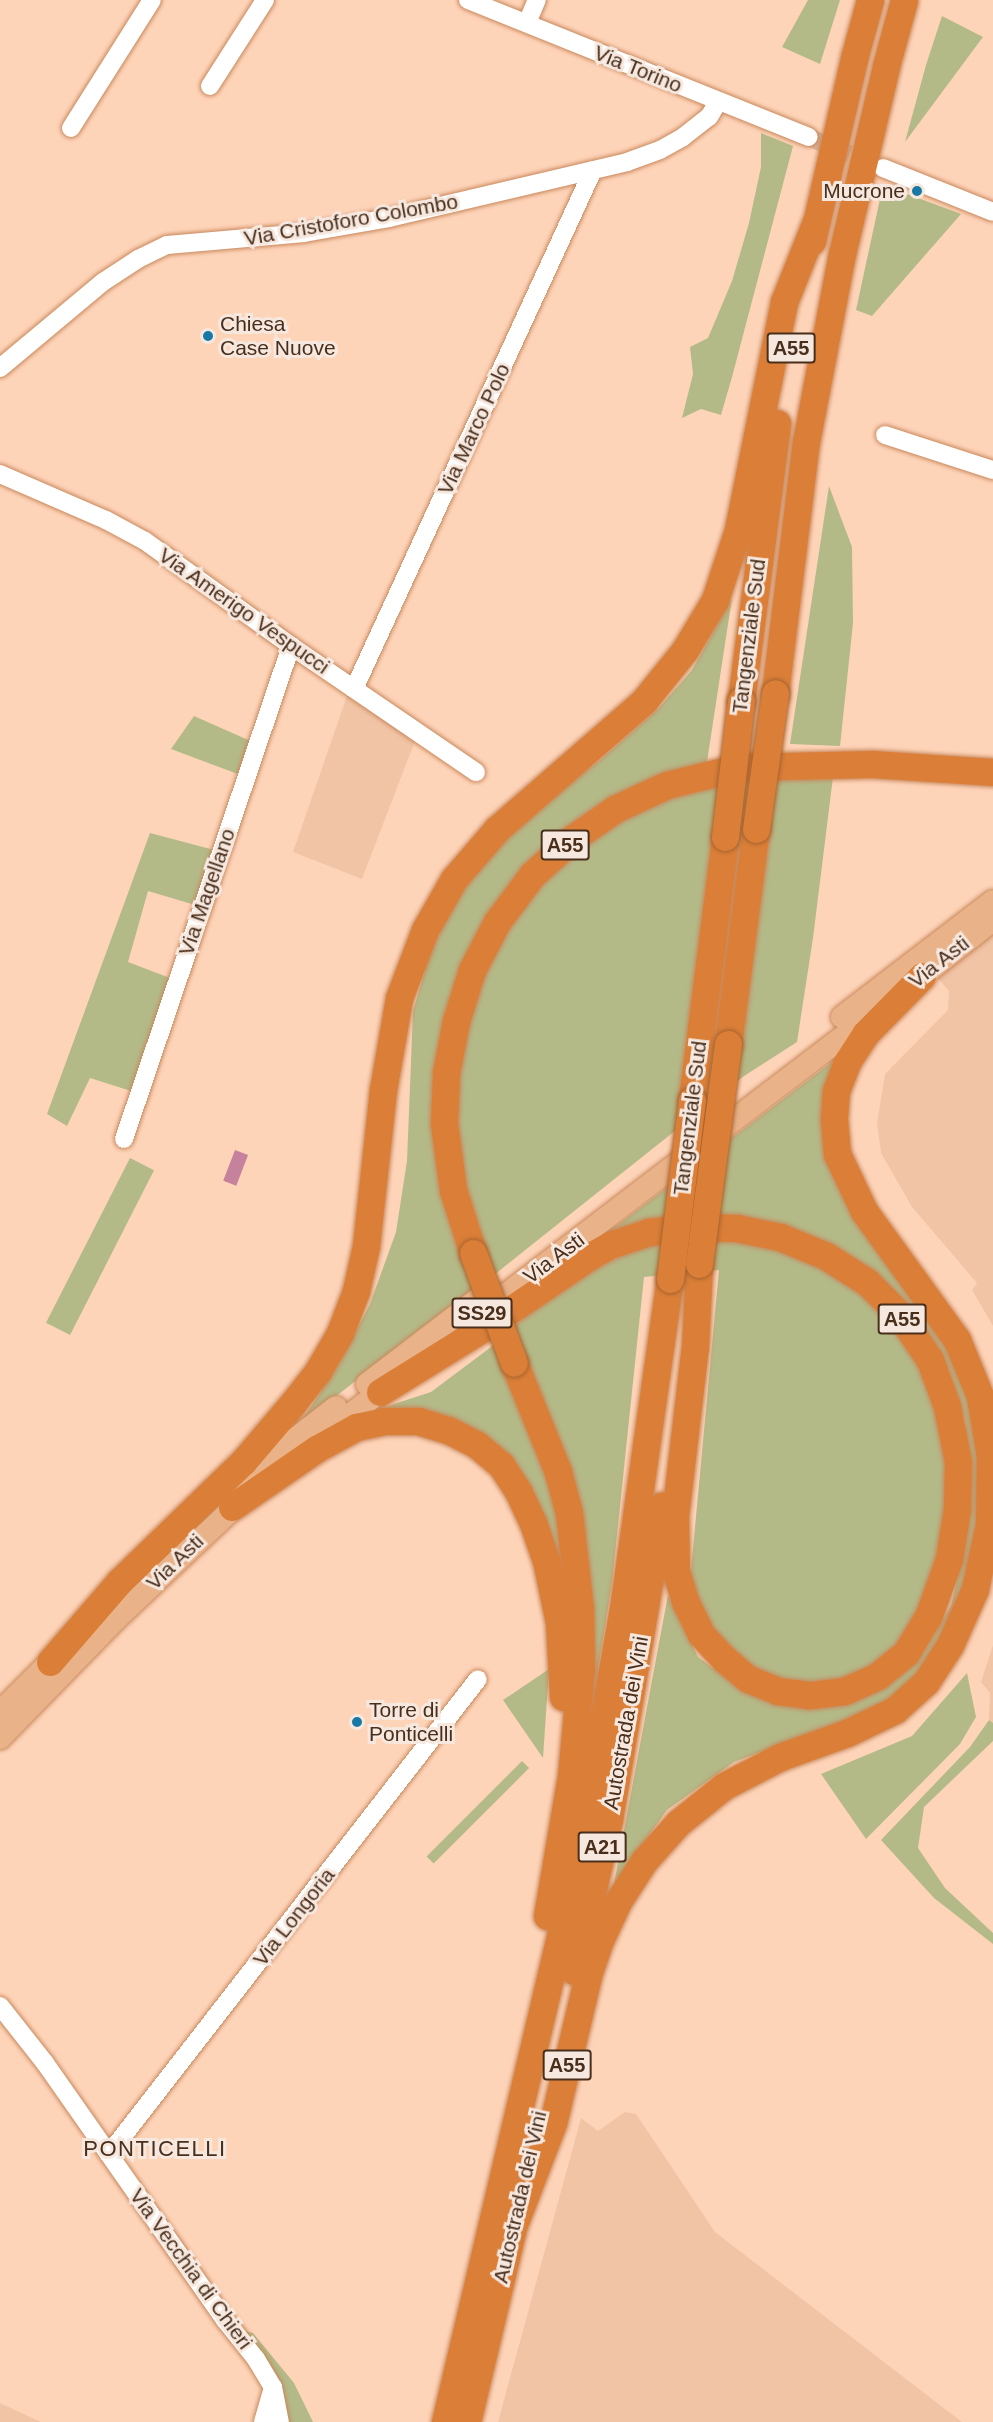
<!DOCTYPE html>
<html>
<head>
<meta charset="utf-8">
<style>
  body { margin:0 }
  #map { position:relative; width:993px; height:2422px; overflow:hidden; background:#fed4b9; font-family:Arial,sans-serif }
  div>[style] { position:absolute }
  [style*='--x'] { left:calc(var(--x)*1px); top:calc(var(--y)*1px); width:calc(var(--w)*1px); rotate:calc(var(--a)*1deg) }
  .built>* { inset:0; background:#f1c4a6 }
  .green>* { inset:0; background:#b3ba88; transform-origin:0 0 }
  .water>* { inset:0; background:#c6829c; transform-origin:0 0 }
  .minor-tunnel>* { height:18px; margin-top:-9px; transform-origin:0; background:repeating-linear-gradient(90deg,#dab399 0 18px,transparent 0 27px) }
  .roads { filter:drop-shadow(0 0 2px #c9885b) drop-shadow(0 0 2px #c9885b) }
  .minor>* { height:18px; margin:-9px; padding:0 9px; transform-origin:9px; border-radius:9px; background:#fff }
  .major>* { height:22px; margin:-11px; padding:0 11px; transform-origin:11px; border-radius:11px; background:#e9b288 }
  .highway>* { height:27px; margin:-13.5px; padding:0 13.5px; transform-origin:13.5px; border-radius:13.5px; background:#db7f38 }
  .bridges { filter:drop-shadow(0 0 2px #a8632e) drop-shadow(0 0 2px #a8632e) }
  .highway-bridge>* { height:27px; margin:-13.5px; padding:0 13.5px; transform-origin:13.5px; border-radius:13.5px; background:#db7f38 }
  .dots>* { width:16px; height:16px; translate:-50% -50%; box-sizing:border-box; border:3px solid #f6e8df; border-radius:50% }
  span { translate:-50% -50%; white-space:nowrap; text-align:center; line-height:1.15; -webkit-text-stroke:6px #f6e8df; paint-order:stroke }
  .shield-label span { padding:2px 4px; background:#f6e8df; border:2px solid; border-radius:4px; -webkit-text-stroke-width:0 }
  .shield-label { font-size:20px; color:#492e1b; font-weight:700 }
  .street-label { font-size:21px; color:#492e1b }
  .poi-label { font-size:21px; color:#492e1b }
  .right { translate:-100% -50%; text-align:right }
  .left { translate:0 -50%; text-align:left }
  .neighbourhood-label { font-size:22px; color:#492e1b; letter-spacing:1.5px }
</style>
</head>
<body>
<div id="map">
  <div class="built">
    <div style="clip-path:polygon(348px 693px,415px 741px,362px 879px,293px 852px)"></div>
    <div style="clip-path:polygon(993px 934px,993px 1326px,972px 1290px,977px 1283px,912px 1207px,881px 1153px,877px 1123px,885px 1074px,948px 1010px,949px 991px,936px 976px)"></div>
    <div style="clip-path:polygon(993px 1645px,993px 1723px,989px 1720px,990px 1693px,981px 1682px)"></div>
    <div style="clip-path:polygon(625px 2112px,636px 2114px,715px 2232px,962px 2422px,498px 2422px,581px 2118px,598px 2131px)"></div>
    <div style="clip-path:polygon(0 2403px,41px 2422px,0 2422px)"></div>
  </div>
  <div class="green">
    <div style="clip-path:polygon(808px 0,840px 0,820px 64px,782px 47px)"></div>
    <div style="clip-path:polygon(942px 16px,983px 37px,905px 142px,926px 65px)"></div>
    <div style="clip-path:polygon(761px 133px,793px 146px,732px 377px,721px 415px,701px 409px,682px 418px,693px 374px,690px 347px,708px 338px,732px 281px,749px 223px,761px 167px)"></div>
    <div style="clip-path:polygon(883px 185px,961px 214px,872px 316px,856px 310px)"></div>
    <div style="clip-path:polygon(829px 486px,852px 547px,853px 623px,840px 746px,790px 744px)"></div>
    <div style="clip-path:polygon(732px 598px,707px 762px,516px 880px,441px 1062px,473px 1289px,298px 1426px,338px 1366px,370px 1304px,396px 1232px,407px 1161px,413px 1011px,430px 953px,457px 899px,495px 850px,538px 808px,600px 760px,658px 709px,692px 670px)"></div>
    <div style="clip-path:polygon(194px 716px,255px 743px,243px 776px,171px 749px)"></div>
    <div style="clip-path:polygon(789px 774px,833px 777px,813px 938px,797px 1042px,744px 1076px,494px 1275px,463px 1197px,453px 1072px,479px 974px,536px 886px,573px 850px,620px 818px,707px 783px)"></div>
    <div style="clip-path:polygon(150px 833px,218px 851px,195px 905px,148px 891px,128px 962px,170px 978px,131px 1091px,90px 1078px,67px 1126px,47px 1114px)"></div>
    <div style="clip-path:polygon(833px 1061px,824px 1152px,956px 1359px,976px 1415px,983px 1495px,963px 1600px,924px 1670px,887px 1705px,734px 1762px,667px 1810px,614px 1884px,668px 1595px,698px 1657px,737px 1686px,856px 1699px,890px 1684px,924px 1652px,951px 1606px,965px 1545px,971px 1489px,965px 1420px,949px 1370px,917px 1321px,771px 1227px,602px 1237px)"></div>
    <div style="left:130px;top:1158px;width:27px;height:185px;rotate:27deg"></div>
    <div style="clip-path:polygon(727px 1237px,801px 1256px,872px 1299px,913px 1348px,940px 1405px,950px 1468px,946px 1534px,911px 1633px,875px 1669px,836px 1682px,801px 1687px,762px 1675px,733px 1653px,701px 1613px,690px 1581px,719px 1270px,644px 1277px,612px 1583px,583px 1762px,589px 1604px,511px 1329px,558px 1289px,600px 1266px,646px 1245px)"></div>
    <div style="clip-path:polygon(495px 1344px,562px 1519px,567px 1621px,477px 1436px,367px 1419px,394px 1404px,431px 1392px)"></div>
    <div style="clip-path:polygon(549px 1669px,543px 1758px,503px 1700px)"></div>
    <div style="clip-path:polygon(967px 1673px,976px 1717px,960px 1744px,866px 1839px,821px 1774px,912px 1736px)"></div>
    <div style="clip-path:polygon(989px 1720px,993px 1723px,993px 1741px,924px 1807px,918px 1848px,945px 1888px,993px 1933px,993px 1944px,934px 1898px,881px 1840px,970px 1747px)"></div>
    <div style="left:522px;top:1761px;width:10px;height:135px;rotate:45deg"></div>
    <div style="clip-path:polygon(244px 2331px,253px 2333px,294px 2383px,313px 2422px,286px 2422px,285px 2398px,273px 2373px)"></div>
  </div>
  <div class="water">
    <div style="left:235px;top:1150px;width:14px;height:33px;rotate:21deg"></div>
  </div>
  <div class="minor-tunnel">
    <div style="--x:808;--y:137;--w:70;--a:22.6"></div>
  </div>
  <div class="roads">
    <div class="minor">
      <div style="--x:468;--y:0;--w:367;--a:21.9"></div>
      <div style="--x:527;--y:23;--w:25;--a:-67"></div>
      <div style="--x:210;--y:86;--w:102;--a:-57.4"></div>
      <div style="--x:71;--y:128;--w:151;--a:-57.7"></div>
      <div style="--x:883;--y:168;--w:118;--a:21.8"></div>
      <div style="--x:0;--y:368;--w:134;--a:-39.9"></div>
      <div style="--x:103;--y:282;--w:42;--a:-33.3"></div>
      <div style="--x:138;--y:259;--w:32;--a:-26"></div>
      <div style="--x:167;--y:245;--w:138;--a:-5"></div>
      <div style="--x:304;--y:233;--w:86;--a:-10"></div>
      <div style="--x:389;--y:218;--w:244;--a:-13.2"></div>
      <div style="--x:627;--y:162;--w:35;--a:-20"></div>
      <div style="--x:660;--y:150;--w:26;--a:-29"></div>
      <div style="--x:683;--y:137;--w:33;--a:-38"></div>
      <div style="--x:709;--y:117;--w:17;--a:-59"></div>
      <div style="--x:885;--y:435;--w:114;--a:18"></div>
      <div style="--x:0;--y:474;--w:116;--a:23.5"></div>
      <div style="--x:106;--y:520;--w:44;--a:28.3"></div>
      <div style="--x:145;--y:541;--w:180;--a:35.7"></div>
      <div style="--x:291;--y:646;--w:224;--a:34.3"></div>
      <div style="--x:354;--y:689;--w:571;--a:-65.27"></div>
      <div style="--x:124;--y:1139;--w:521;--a:-71.29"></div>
      <div style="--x:0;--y:2006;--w:73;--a:51.7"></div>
      <div style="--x:45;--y:2063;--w:314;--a:55"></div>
      <div style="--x:225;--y:2320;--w:50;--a:51.5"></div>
      <div style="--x:256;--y:2359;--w:33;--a:59"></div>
      <div style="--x:273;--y:2387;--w:36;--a:79"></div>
      <div style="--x:109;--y:2154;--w:601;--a:-52.16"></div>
      <div style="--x:263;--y:2422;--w:36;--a:-74"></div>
    </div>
    <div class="major">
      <div style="--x:908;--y:987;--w:108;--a:-38.2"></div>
      <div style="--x:842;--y:1017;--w:190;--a:-37.5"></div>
      <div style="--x:479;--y:1315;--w:499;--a:-37.4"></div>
      <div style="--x:367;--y:1384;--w:153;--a:-37.5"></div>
      <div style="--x:325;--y:1434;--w:87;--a:-37.5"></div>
      <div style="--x:227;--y:1492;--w:138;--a:-37.9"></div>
      <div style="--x:0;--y:1712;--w:88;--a:-45"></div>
      <div style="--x:0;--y:1738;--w:165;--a:-45.7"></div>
      <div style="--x:115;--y:1620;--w:179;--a:-43.4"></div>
    </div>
    <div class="highway">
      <div style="--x:812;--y:241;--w:191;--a:-77"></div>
      <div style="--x:855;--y:55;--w:57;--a:-74.7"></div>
      <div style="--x:775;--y:693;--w:253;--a:-83"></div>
      <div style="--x:806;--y:442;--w:191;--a:-79.2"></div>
      <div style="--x:842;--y:254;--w:193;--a:-76.8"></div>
      <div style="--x:886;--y:66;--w:68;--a:-74.7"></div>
      <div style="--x:741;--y:701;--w:280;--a:-82.6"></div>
      <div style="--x:728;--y:1044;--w:217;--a:-82.6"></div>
      <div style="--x:692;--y:1100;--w:265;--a:-82.8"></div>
      <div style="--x:473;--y:1253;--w:66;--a:-107.6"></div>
      <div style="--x:453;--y:1190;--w:68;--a:-97.7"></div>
      <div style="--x:444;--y:1123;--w:50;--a:-87.7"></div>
      <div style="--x:446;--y:1073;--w:53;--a:-79.1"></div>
      <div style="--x:456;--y:1021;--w:53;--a:-72.6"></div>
      <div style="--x:472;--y:970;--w:54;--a:-62.5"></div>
      <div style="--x:497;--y:922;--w:59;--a:-53.3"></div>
      <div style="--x:532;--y:875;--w:55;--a:-42.1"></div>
      <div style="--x:573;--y:838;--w:51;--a:-34.6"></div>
      <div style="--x:615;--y:809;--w:57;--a:-24.8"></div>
      <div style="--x:667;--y:785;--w:74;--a:-14"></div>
      <div style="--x:739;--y:767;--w:133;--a:-1.3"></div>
      <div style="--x:872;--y:764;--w:121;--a:3.8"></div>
      <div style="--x:514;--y:1363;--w:118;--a:68"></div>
      <div style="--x:558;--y:1472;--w:42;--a:75"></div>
      <div style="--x:569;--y:1513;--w:97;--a:83.5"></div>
      <div style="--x:580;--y:1609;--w:60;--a:89"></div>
      <div style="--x:581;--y:1669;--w:107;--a:95.3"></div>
      <div style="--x:571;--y:1776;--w:142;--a:99.7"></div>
      <div style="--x:380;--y:1392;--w:123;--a:-31.8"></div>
      <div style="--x:485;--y:1327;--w:127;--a:-34.1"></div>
      <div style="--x:590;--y:1256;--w:23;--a:-29"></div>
      <div style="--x:610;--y:1245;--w:41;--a:-18.4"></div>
      <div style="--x:649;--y:1232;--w:38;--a:-7"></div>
      <div style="--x:687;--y:1227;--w:49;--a:1.2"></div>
      <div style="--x:736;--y:1228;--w:45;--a:11.6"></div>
      <div style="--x:780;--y:1237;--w:50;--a:22.4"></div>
      <div style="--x:826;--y:1256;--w:49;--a:32.4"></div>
      <div style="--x:867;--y:1282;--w:45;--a:45"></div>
      <div style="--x:899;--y:1314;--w:55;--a:56"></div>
      <div style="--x:930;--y:1360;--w:49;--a:69.7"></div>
      <div style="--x:947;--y:1406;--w:57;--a:78.9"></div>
      <div style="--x:958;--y:1462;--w:47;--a:91.2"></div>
      <div style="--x:957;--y:1509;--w:51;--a:99.1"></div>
      <div style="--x:949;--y:1559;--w:59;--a:109.7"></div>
      <div style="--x:929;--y:1615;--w:44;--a:121.2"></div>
      <div style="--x:906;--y:1653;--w:36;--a:141"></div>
      <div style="--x:878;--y:1676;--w:37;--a:156"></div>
      <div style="--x:844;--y:1691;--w:35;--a:173"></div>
      <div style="--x:809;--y:1695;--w:31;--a:-173"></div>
      <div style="--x:778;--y:1691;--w:32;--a:-158"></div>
      <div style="--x:748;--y:1679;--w:31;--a:-140"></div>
      <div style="--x:724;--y:1659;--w:34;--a:-133"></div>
      <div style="--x:701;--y:1634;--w:37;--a:-116"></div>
      <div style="--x:685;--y:1601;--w:30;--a:-107"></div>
      <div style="--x:676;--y:1572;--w:56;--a:-91"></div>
      <div style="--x:675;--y:1516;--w:170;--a:-83.3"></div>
      <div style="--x:695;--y:1347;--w:83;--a:-87.2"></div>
      <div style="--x:232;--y:1507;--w:102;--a:-34.6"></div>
      <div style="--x:316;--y:1449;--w:46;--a:-28.8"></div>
      <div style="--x:356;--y:1427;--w:29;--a:-12"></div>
      <div style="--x:384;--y:1421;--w:34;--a:0"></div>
      <div style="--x:418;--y:1421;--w:31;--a:17"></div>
      <div style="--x:448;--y:1430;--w:33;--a:27"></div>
      <div style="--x:477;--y:1445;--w:31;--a:40"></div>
      <div style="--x:501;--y:1465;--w:31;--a:57"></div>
      <div style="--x:518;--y:1491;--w:35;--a:65"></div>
      <div style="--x:533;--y:1523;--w:39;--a:71"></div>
      <div style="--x:546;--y:1560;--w:63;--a:78.2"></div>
      <div style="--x:559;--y:1622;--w:75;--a:86.9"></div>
      <div style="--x:50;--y:1662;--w:107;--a:-49.2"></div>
      <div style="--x:120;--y:1581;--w:171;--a:-44.1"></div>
      <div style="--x:243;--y:1462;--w:79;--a:-49.6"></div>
      <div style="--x:294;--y:1402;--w:39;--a:-52"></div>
      <div style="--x:318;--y:1371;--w:44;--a:-59.9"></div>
      <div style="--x:340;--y:1333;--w:45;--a:-69.1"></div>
      <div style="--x:356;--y:1291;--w:46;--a:-77.5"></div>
      <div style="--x:366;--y:1246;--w:157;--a:-83.8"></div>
      <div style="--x:383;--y:1090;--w:93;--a:-80.1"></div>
      <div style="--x:399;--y:998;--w:73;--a:-69.1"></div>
      <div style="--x:425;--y:930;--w:59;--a:-60.4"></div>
      <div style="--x:454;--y:879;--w:66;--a:-49.3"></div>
      <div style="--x:497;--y:829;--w:195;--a:-41"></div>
      <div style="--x:644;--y:701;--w:65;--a:-51.2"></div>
      <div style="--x:685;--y:650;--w:58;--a:-59"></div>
      <div style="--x:715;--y:600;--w:74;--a:-71.8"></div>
      <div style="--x:738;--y:530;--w:233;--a:-78.6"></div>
      <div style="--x:784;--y:302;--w:84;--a:-68.3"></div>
      <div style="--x:574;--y:1971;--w:156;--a:-77"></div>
      <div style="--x:609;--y:1819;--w:318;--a:-80.4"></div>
      <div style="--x:513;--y:2227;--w:111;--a:-69"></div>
      <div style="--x:553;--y:2123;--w:155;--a:-76.6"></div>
      <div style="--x:589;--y:1972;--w:36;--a:-71"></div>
      <div style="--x:601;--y:1938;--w:38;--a:-65"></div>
      <div style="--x:617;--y:1903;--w:50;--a:-57.3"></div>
      <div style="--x:644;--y:1861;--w:51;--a:-48.2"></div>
      <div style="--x:678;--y:1823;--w:59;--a:-38.8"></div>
      <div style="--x:724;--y:1786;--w:63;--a:-27.4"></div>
      <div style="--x:780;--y:1757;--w:71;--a:-19.7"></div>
      <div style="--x:847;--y:1733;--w:53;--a:-25.6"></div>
      <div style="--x:895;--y:1710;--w:42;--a:-42.1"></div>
      <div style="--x:926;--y:1682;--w:44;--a:-57"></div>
      <div style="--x:950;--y:1645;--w:61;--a:-65.9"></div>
      <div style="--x:975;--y:1589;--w:66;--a:-77.8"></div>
      <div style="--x:989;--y:1524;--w:68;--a:-89.2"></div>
      <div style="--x:990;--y:1456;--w:61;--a:-99.5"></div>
      <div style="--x:980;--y:1396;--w:61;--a:-112.3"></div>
      <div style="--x:957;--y:1340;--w:159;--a:-125.8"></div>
      <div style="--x:864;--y:1211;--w:63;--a:-115.3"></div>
      <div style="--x:837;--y:1154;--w:36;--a:-95"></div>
      <div style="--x:834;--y:1118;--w:27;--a:-86"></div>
      <div style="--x:836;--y:1091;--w:31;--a:-69"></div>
      <div style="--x:847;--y:1062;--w:33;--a:-57"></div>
      <div style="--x:865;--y:1034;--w:81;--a:-45.5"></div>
      <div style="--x:445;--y:2422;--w:586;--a:-76.68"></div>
      <div style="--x:580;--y:1852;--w:241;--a:-80"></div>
      <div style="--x:622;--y:1615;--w:339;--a:-81.9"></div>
      <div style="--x:467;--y:2422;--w:218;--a:-76.7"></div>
    </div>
  </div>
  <div class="bridges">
    <div class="highway-bridge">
      <div style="--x:756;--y:829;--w:137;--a:-82"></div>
      <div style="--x:725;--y:837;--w:137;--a:-83.3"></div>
      <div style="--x:473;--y:1253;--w:117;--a:69.6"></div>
      <div style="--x:699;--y:1264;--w:222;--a:-82.5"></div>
      <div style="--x:670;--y:1279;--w:180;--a:-83"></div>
    </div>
  </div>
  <div class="dots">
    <div style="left:917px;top:191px;background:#1879a6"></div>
    <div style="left:208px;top:336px;background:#1879a6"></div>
    <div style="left:357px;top:1722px;background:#1879a6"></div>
  </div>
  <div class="shield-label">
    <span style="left:791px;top:348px">A55</span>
    <span style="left:565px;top:845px">A55</span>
    <span style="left:482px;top:1313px">SS29</span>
    <span style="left:902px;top:1319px">A55</span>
    <span style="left:602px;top:1847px">A21</span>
    <span style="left:567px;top:2065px">A55</span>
  </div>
  <div class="street-label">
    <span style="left:638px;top:69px;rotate:22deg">Via Torino</span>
    <span style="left:351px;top:220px;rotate:-10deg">Via Cristoforo Colombo</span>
    <span style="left:474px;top:429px;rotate:-65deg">Via Marco Polo</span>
    <span style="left:244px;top:611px;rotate:35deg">Via Amerigo Vespucci</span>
    <span style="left:749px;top:636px;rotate:-83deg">Tangenziale Sud</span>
    <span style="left:207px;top:892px;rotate:-71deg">Via Magellano</span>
    <span style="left:939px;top:962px;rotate:-38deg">Via Asti</span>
    <span style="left:690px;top:1118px;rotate:-83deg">Tangenziale Sud</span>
    <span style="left:554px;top:1258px;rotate:-37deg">Via Asti</span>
    <span style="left:175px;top:1562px;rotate:-44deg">Via Asti</span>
    <span style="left:626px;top:1723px;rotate:-80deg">Autostrada dei Vini</span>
    <span style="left:294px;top:1917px;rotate:-52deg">Via Longoria</span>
    <span style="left:520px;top:2197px;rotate:-77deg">Autostrada dei Vini</span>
    <span style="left:191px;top:2269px;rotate:54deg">Via Vecchia di Chieri</span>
  </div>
  <div class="poi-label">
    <span class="right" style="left:905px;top:191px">Mucrone</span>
    <span class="left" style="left:220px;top:336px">Chiesa<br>Case Nuove</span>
    <span class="left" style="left:369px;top:1722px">Torre di<br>Ponticelli</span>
  </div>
  <div class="neighbourhood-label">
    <span style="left:155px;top:2149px">PONTICELLI</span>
  </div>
</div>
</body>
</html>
